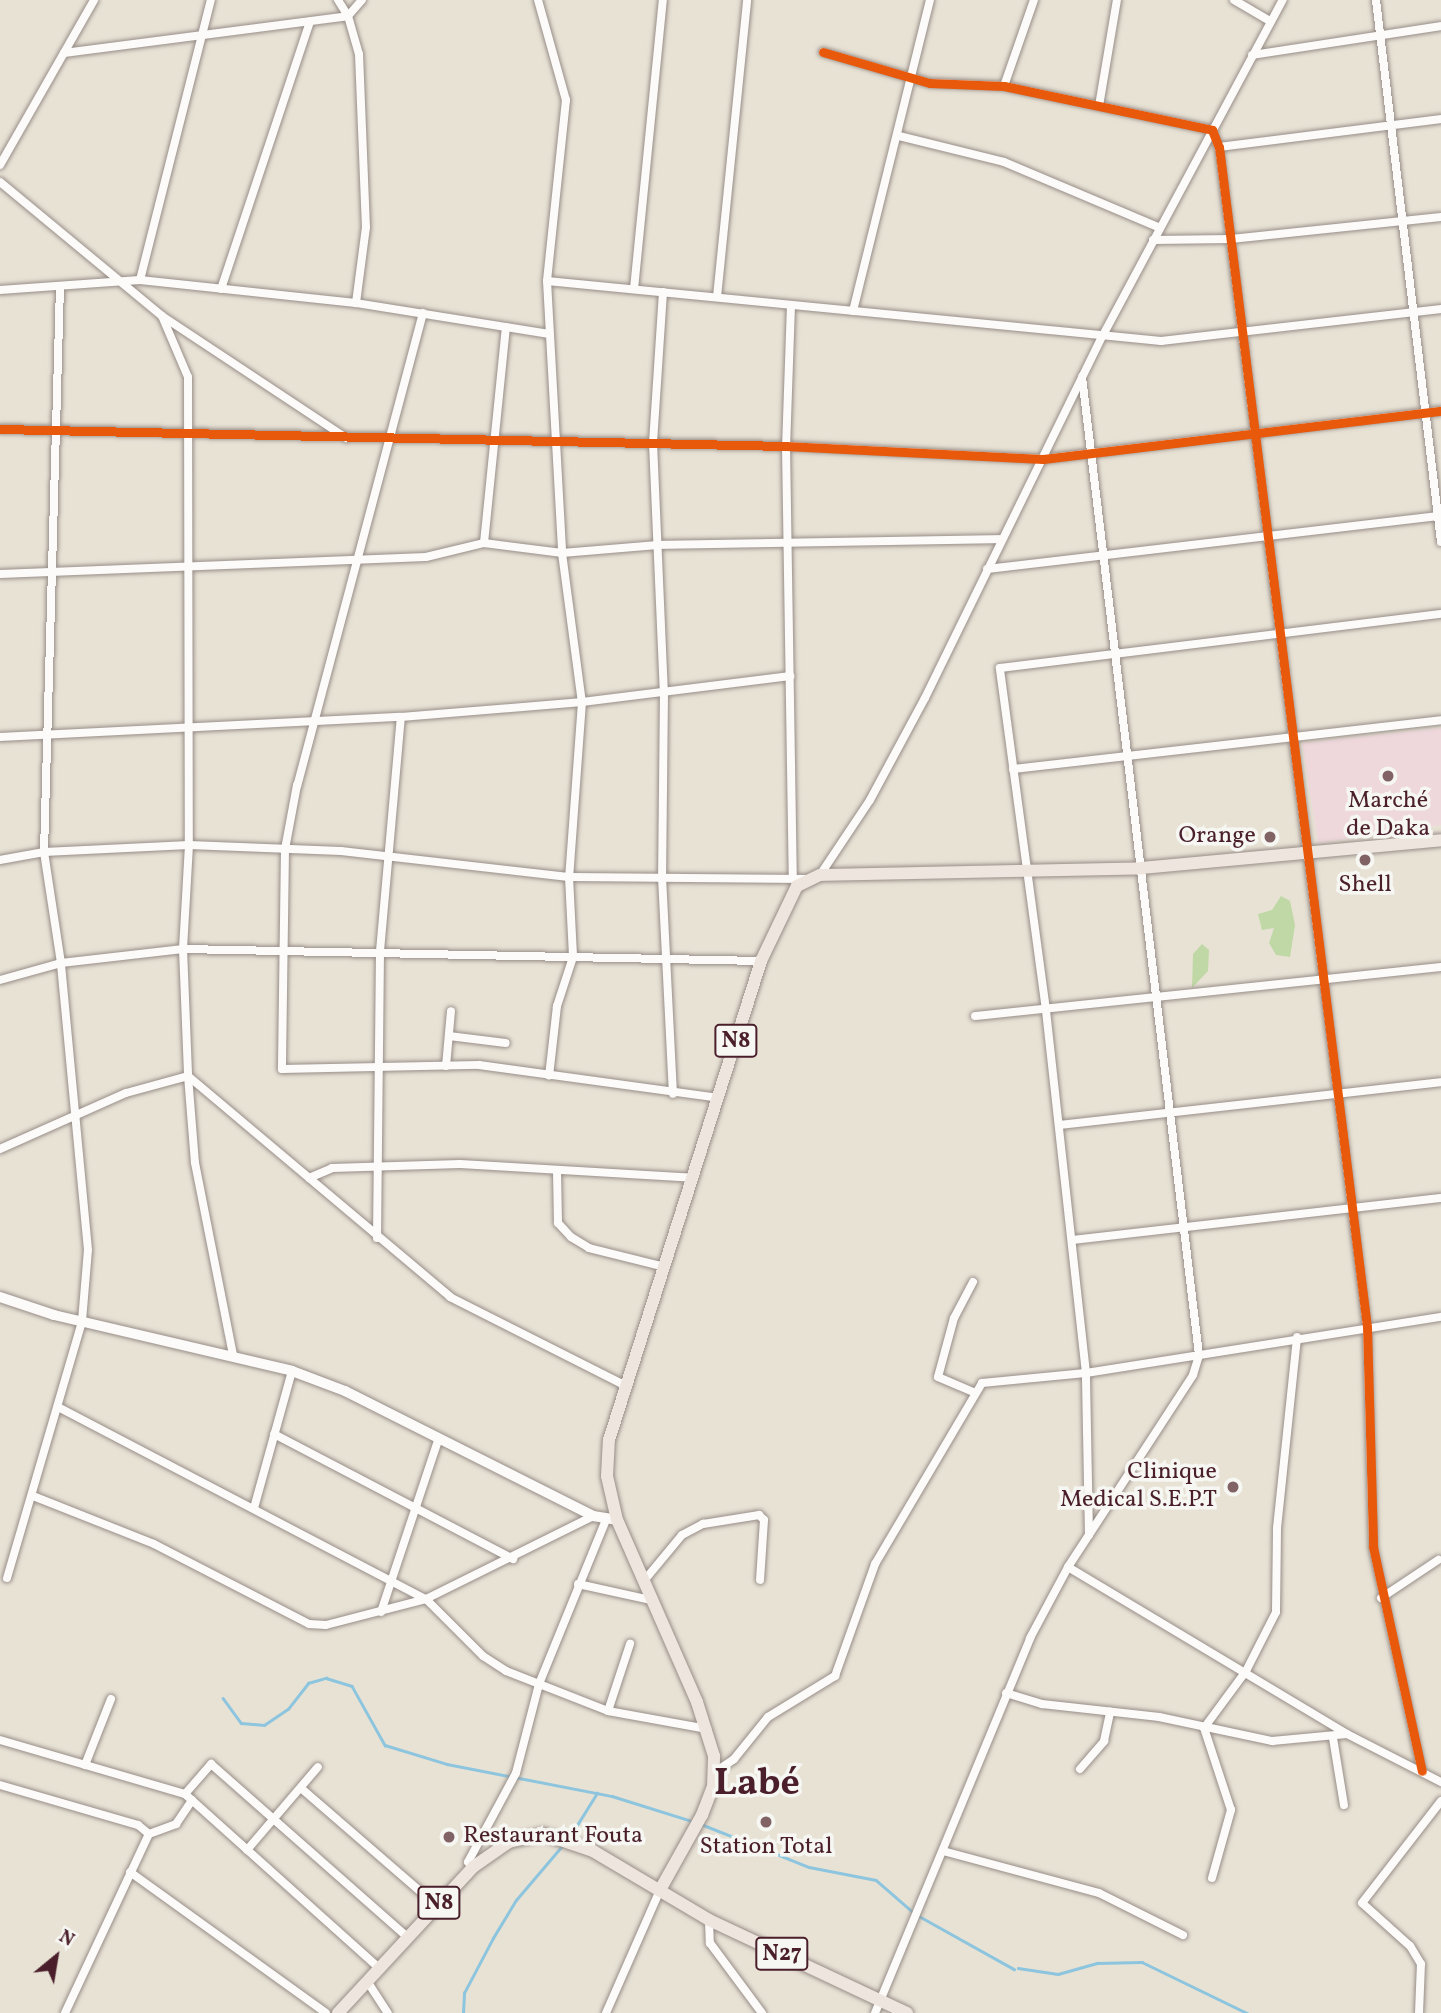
<!DOCTYPE html>
<html>
<head>
<meta charset="utf-8">
<style>
  body { margin:0 }
  #map { position:relative; width:1441px; height:2013px; overflow:hidden; background:#e8e2d5; font-family:Vollkorn,serif }
  div>[style] { position:absolute }
  [style*='--x'] { left:calc(var(--x)*1px); top:calc(var(--y)*1px); width:calc(var(--w)*1px); rotate:calc(var(--a)*1deg) }
  .built>* { inset:0; background:#eed8dc }
  .green>* { inset:0; background:#bfd8a6 }
  .stream>* { height:2.5px; margin:-1.25px; padding:0 1.25px; transform-origin:1.25px; border-radius:1.25px; background:#8dc5de }
  .roads { filter:drop-shadow(0 0 2px #988e89) drop-shadow(0 0 2px #988e89) }
  .minor>* { height:8px; margin:-4px; padding:0 4px; transform-origin:4px; border-radius:4px; background:#fcfbf9 }
  .tertiary>* { height:10px; margin:-5px; padding:0 5px; transform-origin:5px; border-radius:5px; background:#fcfbf9 }
  .primary>* { height:12px; margin:-6px; padding:0 6px; transform-origin:6px; border-radius:6px; background:#eee5de }
  .cycleway>* { height:9px; margin:-4.5px; padding:0 4.5px; transform-origin:4.5px; border-radius:4.5px; background:#e8590c }
  .dots>* { width:19px; height:19px; translate:-50% -50%; box-sizing:border-box; border:4px solid #f6f6f2; border-radius:50% }
  span { translate:-50% -50%; white-space:nowrap; text-align:center; line-height:1.15; -webkit-text-stroke:7px #f6f6f2; paint-order:stroke }
  .shield-label span { padding:2px 5px; background:#f6f6f2; border:2px solid; border-radius:5px; -webkit-text-stroke-width:0 }
  .shield-label { font-size:23px; color:#4a1f2b; font-weight:700 }
  .poi-label { font-size:24px; color:#4a1f2b }
  .right { translate:-100% -50%; text-align:right }
  .left { translate:0 -50%; text-align:left }
  .town-label { font-size:38px; color:#4a1f2b; font-weight:700 }
  .north { position:absolute; left:21px; top:1922px; width:70px; height:70px; -webkit-text-stroke:5px #f6f6f2; paint-order:stroke; rotate:30deg; font-size:19px; font-weight:700; line-height:28px; text-align:center; color:#4a1f2b }
  .north::after { content:''; display:block; margin:auto; width:24px; height:32px; background:#4a1f2b; clip-path:polygon(50% 0,100% 100%,50% 72%,0 100%) }
</style>
</head>
<body>
<div id="map">
  <div class="built">
    <div style="clip-path:polygon(1441px 728px,1441px 825px,1318px 843px,1302px 743px)"></div>
  </div>
  <div class="green">
    <div style="clip-path:polygon(1281px 896px,1290px 901px,1295px 925px,1290px 957px,1276px 955px,1269px 943px,1274px 928px,1262px 930px,1258px 914px,1272px 910px)"></div>
    <div style="clip-path:polygon(1202px 944px,1209px 950px,1208px 971px,1192px 988px,1193px 954px)"></div>
  </div>
  <div class="stream">
    <div style="--x:223;--y:1698;--w:31;--a:54"></div>
    <div style="--x:241;--y:1723;--w:23;--a:5"></div>
    <div style="--x:264;--y:1725;--w:29;--a:-34"></div>
    <div style="--x:288;--y:1709;--w:33;--a:-52"></div>
    <div style="--x:308;--y:1683;--w:19;--a:-16"></div>
    <div style="--x:326;--y:1678;--w:27;--a:17"></div>
    <div style="--x:352;--y:1686;--w:68;--a:60.8"></div>
    <div style="--x:385;--y:1745;--w:65;--a:17"></div>
    <div style="--x:447;--y:1764;--w:168;--a:11"></div>
    <div style="--x:612;--y:1796;--w:87;--a:17.4"></div>
    <div style="--x:701;--y:1824;--w:116;--a:21.7"></div>
    <div style="--x:809;--y:1867;--w:68;--a:11"></div>
    <div style="--x:876;--y:1880;--w:49;--a:40.9"></div>
    <div style="--x:569;--y:1838;--w:53;--a:-58.1"></div>
    <div style="--x:919;--y:1916;--w:109;--a:29.2"></div>
    <div style="--x:1018;--y:1968;--w:40;--a:8.5"></div>
    <div style="--x:1058;--y:1974;--w:41;--a:-15.8"></div>
    <div style="--x:1097;--y:1963;--w:45;--a:-1.3"></div>
    <div style="--x:1142;--y:1962;--w:117;--a:25.9"></div>
    <div style="--x:463;--y:2013;--w:20;--a:-87"></div>
    <div style="--x:464;--y:1993;--w:62;--a:-62.2"></div>
    <div style="--x:493;--y:1938;--w:44;--a:-58.8"></div>
    <div style="--x:516;--y:1900;--w:71;--a:-49.6"></div>
  </div>
  <div class="roads">
    <div class="minor">
      <div style="--x:338;--y:0;--w:19;--a:58"></div>
      <div style="--x:348;--y:16;--w:40;--a:74"></div>
      <div style="--x:359;--y:54;--w:173;--a:87.7"></div>
      <div style="--x:366;--y:227;--w:77;--a:97.5"></div>
      <div style="--x:538;--y:0;--w:104;--a:74.4"></div>
      <div style="--x:566;--y:100;--w:182;--a:96"></div>
      <div style="--x:547;--y:281;--w:272;--a:86.8"></div>
      <div style="--x:562;--y:553;--w:150;--a:82.4"></div>
      <div style="--x:582;--y:702;--w:175;--a:94.2"></div>
      <div style="--x:569;--y:877;--w:80;--a:87.1"></div>
      <div style="--x:573;--y:957;--w:52;--a:108.1"></div>
      <div style="--x:557;--y:1006;--w:70;--a:96.5"></div>
      <div style="--x:1234;--y:0;--w:42;--a:30.3"></div>
      <div style="--x:1376;--y:0;--w:546;--a:83.16"></div>
      <div style="--x:823;--y:52;--w:111;--a:16.2"></div>
      <div style="--x:930;--y:83;--w:74;--a:2.3"></div>
      <div style="--x:1004;--y:86;--w:213;--a:11.9"></div>
      <div style="--x:1212;--y:130;--w:18;--a:68"></div>
      <div style="--x:1219;--y:147;--w:1189;--a:82.85"></div>
      <div style="--x:1367;--y:1327;--w:220;--a:88.4"></div>
      <div style="--x:1373;--y:1547;--w:229;--a:77.7"></div>
      <div style="--x:64;--y:53;--w:286;--a:-7.4"></div>
      <div style="--x:348;--y:16;--w:21;--a:-49"></div>
      <div style="--x:1252;--y:55;--w:191;--a:-8.7"></div>
      <div style="--x:1004;--y:86;--w:91;--a:-70.8"></div>
      <div style="--x:1099;--y:106;--w:108;--a:-80.4"></div>
      <div style="--x:899;--y:136;--w:108;--a:13.9"></div>
      <div style="--x:1004;--y:162;--w:169;--a:22.9"></div>
      <div style="--x:1219;--y:147;--w:224;--a:-7.2"></div>
      <div style="--x:0;--y:165;--w:190;--a:-60.3"></div>
      <div style="--x:0;--y:182;--w:210;--a:39.6"></div>
      <div style="--x:162;--y:316;--w:221;--a:33.5"></div>
      <div style="--x:1153;--y:240;--w:78;--a:-0.7"></div>
      <div style="--x:1231;--y:239;--w:211;--a:-6"></div>
      <div style="--x:140;--y:280;--w:289;--a:-75.8"></div>
      <div style="--x:547;--y:281;--w:617;--a:5.58"></div>
      <div style="--x:1161;--y:341;--w:282;--a:-6.5"></div>
      <div style="--x:221;--y:289;--w:282;--a:-71.6"></div>
      <div style="--x:634;--y:289;--w:290;--a:-84.3"></div>
      <div style="--x:0;--y:290;--w:140;--a:-4.1"></div>
      <div style="--x:140;--y:280;--w:217;--a:6.1"></div>
      <div style="--x:356;--y:303;--w:195;--a:9.1"></div>
      <div style="--x:663;--y:292;--w:151;--a:93.8"></div>
      <div style="--x:653;--y:443;--w:249;--a:87.5"></div>
      <div style="--x:664;--y:692;--w:185;--a:90.6"></div>
      <div style="--x:662;--y:877;--w:217;--a:87.1"></div>
      <div style="--x:717;--y:297;--w:299;--a:-84.2"></div>
      <div style="--x:791;--y:305;--w:141;--a:92"></div>
      <div style="--x:786;--y:446;--w:432;--a:89.1"></div>
      <div style="--x:853;--y:311;--w:320;--a:-76.1"></div>
      <div style="--x:423;--y:313;--w:489;--a:104.9"></div>
      <div style="--x:297;--y:785;--w:65;--a:100.6"></div>
      <div style="--x:285;--y:849;--w:220;--a:90.8"></div>
      <div style="--x:282;--y:1069;--w:197;--a:-1.2"></div>
      <div style="--x:479;--y:1065;--w:242;--a:7.8"></div>
      <div style="--x:162;--y:316;--w:66;--a:66.9"></div>
      <div style="--x:188;--y:377;--w:468;--a:89.9"></div>
      <div style="--x:189;--y:845;--w:104;--a:93.3"></div>
      <div style="--x:183;--y:949;--w:127;--a:87.7"></div>
      <div style="--x:188;--y:1076;--w:87;--a:85.4"></div>
      <div style="--x:195;--y:1163;--w:196;--a:78.8"></div>
      <div style="--x:0;--y:429;--w:786;--a:1.24"></div>
      <div style="--x:786;--y:446;--w:257;--a:2.9"></div>
      <div style="--x:1043;--y:459;--w:401;--a:-6.9"></div>
      <div style="--x:484;--y:543;--w:217;--a:-84.2"></div>
      <div style="--x:987;--y:569;--w:457;--a:-6.7"></div>
      <div style="--x:0;--y:574;--w:426;--a:-2.3"></div>
      <div style="--x:426;--y:557;--w:60;--a:-13.6"></div>
      <div style="--x:484;--y:543;--w:79;--a:7.3"></div>
      <div style="--x:562;--y:553;--w:96;--a:-4.8"></div>
      <div style="--x:658;--y:545;--w:344;--a:-1"></div>
      <div style="--x:0;--y:737;--w:401;--a:-2.9"></div>
      <div style="--x:401;--y:717;--w:182;--a:-4.7"></div>
      <div style="--x:582;--y:702;--w:210;--a:-7.1"></div>
      <div style="--x:1013;--y:769;--w:431;--a:-6.5"></div>
      <div style="--x:0;--y:860;--w:45;--a:-10.3"></div>
      <div style="--x:44;--y:852;--w:145;--a:-2.8"></div>
      <div style="--x:189;--y:845;--w:152;--a:2.3"></div>
      <div style="--x:341;--y:851;--w:229;--a:6.5"></div>
      <div style="--x:569;--y:877;--w:237;--a:0.5"></div>
      <div style="--x:820;--y:875;--w:90;--a:-56.3"></div>
      <div style="--x:870;--y:800;--w:116;--a:-61.7"></div>
      <div style="--x:925;--y:698;--w:404;--a:-63.9"></div>
      <div style="--x:1103;--y:335;--w:380;--a:-61.8"></div>
      <div style="--x:0;--y:980;--w:63;--a:-15.6"></div>
      <div style="--x:61;--y:963;--w:123;--a:-6.5"></div>
      <div style="--x:183;--y:949;--w:578;--a:1.19"></div>
      <div style="--x:975;--y:1016;--w:469;--a:-6"></div>
      <div style="--x:449;--y:1036;--w:57;--a:7"></div>
      <div style="--x:446;--y:1066;--w:55;--a:-84.8"></div>
      <div style="--x:1059;--y:1125;--w:384;--a:-6.4"></div>
      <div style="--x:0;--y:1149;--w:138;--a:-24"></div>
      <div style="--x:126;--y:1093;--w:64;--a:-15.3"></div>
      <div style="--x:188;--y:1076;--w:343;--a:40.1"></div>
      <div style="--x:450;--y:1297;--w:197;--a:26.8"></div>
      <div style="--x:557;--y:1171;--w:52;--a:88.9"></div>
      <div style="--x:558;--y:1223;--w:19;--a:47"></div>
      <div style="--x:571;--y:1237;--w:21;--a:31"></div>
      <div style="--x:589;--y:1248;--w:78;--a:14"></div>
      <div style="--x:309;--y:1178;--w:25;--a:-23"></div>
      <div style="--x:332;--y:1168;--w:128;--a:-1.8"></div>
      <div style="--x:460;--y:1164;--w:233;--a:3.4"></div>
      <div style="--x:377;--y:1238;--w:287;--a:-89.4"></div>
      <div style="--x:380;--y:951;--w:235;--a:-84.9"></div>
      <div style="--x:1072;--y:1240;--w:371;--a:-6.5"></div>
      <div style="--x:973;--y:1282;--w:41;--a:117.8"></div>
      <div style="--x:954;--y:1318;--w:61;--a:105.2"></div>
      <div style="--x:938;--y:1377;--w:38;--a:23"></div>
      <div style="--x:58;--y:1407;--w:415;--a:27.6"></div>
      <div style="--x:426;--y:1599;--w:81;--a:45"></div>
      <div style="--x:483;--y:1656;--w:27;--a:33"></div>
      <div style="--x:506;--y:1671;--w:110;--a:21.4"></div>
      <div style="--x:608;--y:1711;--w:101;--a:10.3"></div>
      <div style="--x:274;--y:1434;--w:270;--a:27.6"></div>
      <div style="--x:33;--y:1496;--w:130;--a:21.6"></div>
      <div style="--x:154;--y:1544;--w:174;--a:27.3"></div>
      <div style="--x:309;--y:1624;--w:17;--a:3"></div>
      <div style="--x:326;--y:1625;--w:103;--a:-14.6"></div>
      <div style="--x:426;--y:1599;--w:186;--a:-26.4"></div>
      <div style="--x:254;--y:1508;--w:142;--a:-74.5"></div>
      <div style="--x:1089;--y:1535;--w:162;--a:-91.1"></div>
      <div style="--x:1086;--y:1373;--w:365;--a:-96.3"></div>
      <div style="--x:1046;--y:1010;--w:345;--a:-97.7"></div>
      <div style="--x:1000;--y:668;--w:444;--a:-7"></div>
      <div style="--x:1068;--y:1567;--w:325;--a:30.9"></div>
      <div style="--x:1347;--y:1734;--w:106;--a:27.1"></div>
      <div style="--x:7;--y:1578;--w:268;--a:-73.7"></div>
      <div style="--x:82;--y:1321;--w:71;--a:-85.2"></div>
      <div style="--x:88;--y:1250;--w:288;--a:-95.4"></div>
      <div style="--x:61;--y:963;--w:112;--a:-98.7"></div>
      <div style="--x:44;--y:852;--w:566;--a:-88.38"></div>
      <div style="--x:643;--y:1582;--w:61;--a:-50.3"></div>
      <div style="--x:682;--y:1535;--w:24;--a:-28"></div>
      <div style="--x:703;--y:1524;--w:57;--a:-9.1"></div>
      <div style="--x:759;--y:1515;--w:7;--a:45"></div>
      <div style="--x:764;--y:1520;--w:60;--a:93.8"></div>
      <div style="--x:578;--y:1584;--w:75;--a:12.4"></div>
      <div style="--x:1381;--y:1598;--w:69;--a:-33.7"></div>
      <div style="--x:381;--y:1612;--w:183;--a:-71.6"></div>
      <div style="--x:1006;--y:1693;--w:38;--a:17"></div>
      <div style="--x:1042;--y:1704;--w:118;--a:6.3"></div>
      <div style="--x:1159;--y:1717;--w:116;--a:12"></div>
      <div style="--x:1272;--y:1741;--w:75;--a:-5.3"></div>
      <div style="--x:608;--y:1711;--w:71;--a:-71.8"></div>
      <div style="--x:1333;--y:1738;--w:68;--a:80.7"></div>
      <div style="--x:0;--y:1740;--w:193;--a:16.3"></div>
      <div style="--x:185;--y:1794;--w:261;--a:41.9"></div>
      <div style="--x:85;--y:1765;--w:71;--a:-68.5"></div>
      <div style="--x:1080;--y:1769;--w:37;--a:-49"></div>
      <div style="--x:1104;--y:1741;--w:30;--a:-78"></div>
      <div style="--x:715;--y:1772;--w:23;--a:-34"></div>
      <div style="--x:734;--y:1759;--w:54;--a:-51"></div>
      <div style="--x:768;--y:1717;--w:79;--a:-31.5"></div>
      <div style="--x:835;--y:1676;--w:119;--a:-70.3"></div>
      <div style="--x:875;--y:1564;--w:210;--a:-59.4"></div>
      <div style="--x:982;--y:1383;--w:104;--a:-5.5"></div>
      <div style="--x:1086;--y:1373;--w:359;--a:-9"></div>
      <div style="--x:0;--y:1785;--w:144;--a:16.2"></div>
      <div style="--x:138;--y:1825;--w:14;--a:39"></div>
      <div style="--x:149;--y:1834;--w:29;--a:-20"></div>
      <div style="--x:176;--y:1824;--w:29;--a:-56"></div>
      <div style="--x:302;--y:1789;--w:177;--a:40.9"></div>
      <div style="--x:185;--y:1794;--w:40;--a:-49"></div>
      <div style="--x:211;--y:1764;--w:261;--a:41.4"></div>
      <div style="--x:247;--y:1850;--w:109;--a:-49.5"></div>
      <div style="--x:943;--y:1851;--w:162;--a:15.1"></div>
      <div style="--x:1099;--y:1893;--w:94;--a:26.6"></div>
      <div style="--x:473;--y:1867;--w:7;--a:-135"></div>
      <div style="--x:468;--y:1862;--w:101;--a:-61.7"></div>
      <div style="--x:516;--y:1773;--w:92;--a:-75.5"></div>
      <div style="--x:539;--y:1684;--w:177;--a:-67.8"></div>
      <div style="--x:130;--y:1872;--w:241;--a:35.7"></div>
      <div style="--x:1212;--y:1878;--w:71;--a:-74.4"></div>
      <div style="--x:1231;--y:1810;--w:86;--a:-108.2"></div>
      <div style="--x:1204;--y:1728;--w:71;--a:-53.6"></div>
      <div style="--x:1246;--y:1671;--w:66;--a:-63"></div>
      <div style="--x:1276;--y:1612;--w:84;--a:-89.3"></div>
      <div style="--x:1277;--y:1528;--w:192;--a:-84"></div>
      <div style="--x:709;--y:1920;--w:23;--a:88"></div>
      <div style="--x:710;--y:1943;--w:87;--a:53.4"></div>
      <div style="--x:367;--y:1981;--w:38;--a:57"></div>
      <div style="--x:65;--y:2013;--w:198;--a:-64.9"></div>
      <div style="--x:606;--y:2013;--w:134;--a:-66.3"></div>
      <div style="--x:875;--y:2013;--w:406;--a:-67.5"></div>
      <div style="--x:1030;--y:1638;--w:81;--a:-61.8"></div>
      <div style="--x:1068;--y:1567;--w:229;--a:-56.9"></div>
      <div style="--x:1193;--y:1375;--w:21;--a:-73"></div>
      <div style="--x:1199;--y:1355;--w:985;--a:-96.82"></div>
      <div style="--x:1419;--y:2013;--w:49;--a:-87.7"></div>
      <div style="--x:1421;--y:1964;--w:21;--a:-121"></div>
      <div style="--x:1410;--y:1946;--w:64;--a:-138.1"></div>
      <div style="--x:1362;--y:1903;--w:129;--a:-52.2"></div>
    </div>
    <div class="tertiary">
      <div style="--x:0;--y:1297;--w:57;--a:18.4"></div>
      <div style="--x:54;--y:1315;--w:244;--a:13.2"></div>
      <div style="--x:292;--y:1371;--w:57;--a:20.7"></div>
      <div style="--x:345;--y:1391;--w:278;--a:26.7"></div>
      <div style="--x:593;--y:1516;--w:24;--a:9"></div>
    </div>
    <div class="primary">
      <div style="--x:660;--y:1890;--w:86;--a:-60.8"></div>
      <div style="--x:702;--y:1815;--w:30;--a:-69"></div>
      <div style="--x:713;--y:1787;--w:31;--a:-88"></div>
      <div style="--x:714;--y:1756;--w:57;--a:-107.5"></div>
      <div style="--x:697;--y:1702;--w:199;--a:-113.7"></div>
      <div style="--x:617;--y:1520;--w:45;--a:-102.8"></div>
      <div style="--x:607;--y:1476;--w:36;--a:-87"></div>
      <div style="--x:609;--y:1440;--w:503;--a:-72.39"></div>
      <div style="--x:761;--y:961;--w:83;--a:-64.4"></div>
      <div style="--x:797;--y:886;--w:25;--a:-26"></div>
      <div style="--x:820;--y:875;--w:322;--a:-1.2"></div>
      <div style="--x:1142;--y:868;--w:300;--a:-5.3"></div>
      <div style="--x:338;--y:2013;--w:199;--a:-47.2"></div>
      <div style="--x:473;--y:1867;--w:44;--a:-34.8"></div>
      <div style="--x:509;--y:1842;--w:35;--a:-13"></div>
      <div style="--x:543;--y:1834;--w:53;--a:18.8"></div>
      <div style="--x:593;--y:1851;--w:135;--a:30.7"></div>
      <div style="--x:709;--y:1920;--w:219;--a:25.2"></div>
    </div>
  </div>
  <div class="cycleway">
    <div style="--x:823;--y:52;--w:111;--a:16.2"></div>
    <div style="--x:930;--y:83;--w:74;--a:2.3"></div>
    <div style="--x:1004;--y:86;--w:213;--a:11.9"></div>
    <div style="--x:1212;--y:130;--w:18;--a:68"></div>
    <div style="--x:1219;--y:147;--w:1189;--a:82.85"></div>
    <div style="--x:1367;--y:1327;--w:220;--a:88.4"></div>
    <div style="--x:1373;--y:1547;--w:229;--a:77.7"></div>
    <div style="--x:0;--y:429;--w:786;--a:1.24"></div>
    <div style="--x:786;--y:446;--w:257;--a:2.9"></div>
    <div style="--x:1043;--y:459;--w:401;--a:-6.9"></div>
  </div>
  <div class="dots">
    <div style="left:1388px;top:776px;background:#816366"></div>
    <div style="left:1270px;top:837px;background:#816366"></div>
    <div style="left:1365px;top:860px;background:#816366"></div>
    <div style="left:1233px;top:1487px;background:#816366"></div>
    <div style="left:766px;top:1822px;background:#816366"></div>
    <div style="left:449px;top:1837px;background:#816366"></div>
  </div>
  <div class="shield-label">
    <span style="left:736px;top:1041px">N8</span>
    <span style="left:439px;top:1903px">N8</span>
    <span style="left:782px;top:1954px">N27</span>
  </div>
  <div class="poi-label">
    <span style="left:1388px;top:816px">Marché<br>de Daka</span>
    <span class="right" style="left:1256px;top:837px">Orange</span>
    <span style="left:1365px;top:886px">Shell</span>
    <span class="right" style="left:1217px;top:1487px">Clinique<br>Medical S.E.P.T</span>
    <span class="left" style="left:463px;top:1837px">Restaurant Fouta</span>
    <span style="left:766px;top:1848px">Station Total</span>
  </div>
  <div class="town-label">
    <span style="left:757px;top:1785px">Labé</span>
  </div>
  <div class="north">N</div>
</div>
</body>
</html>
